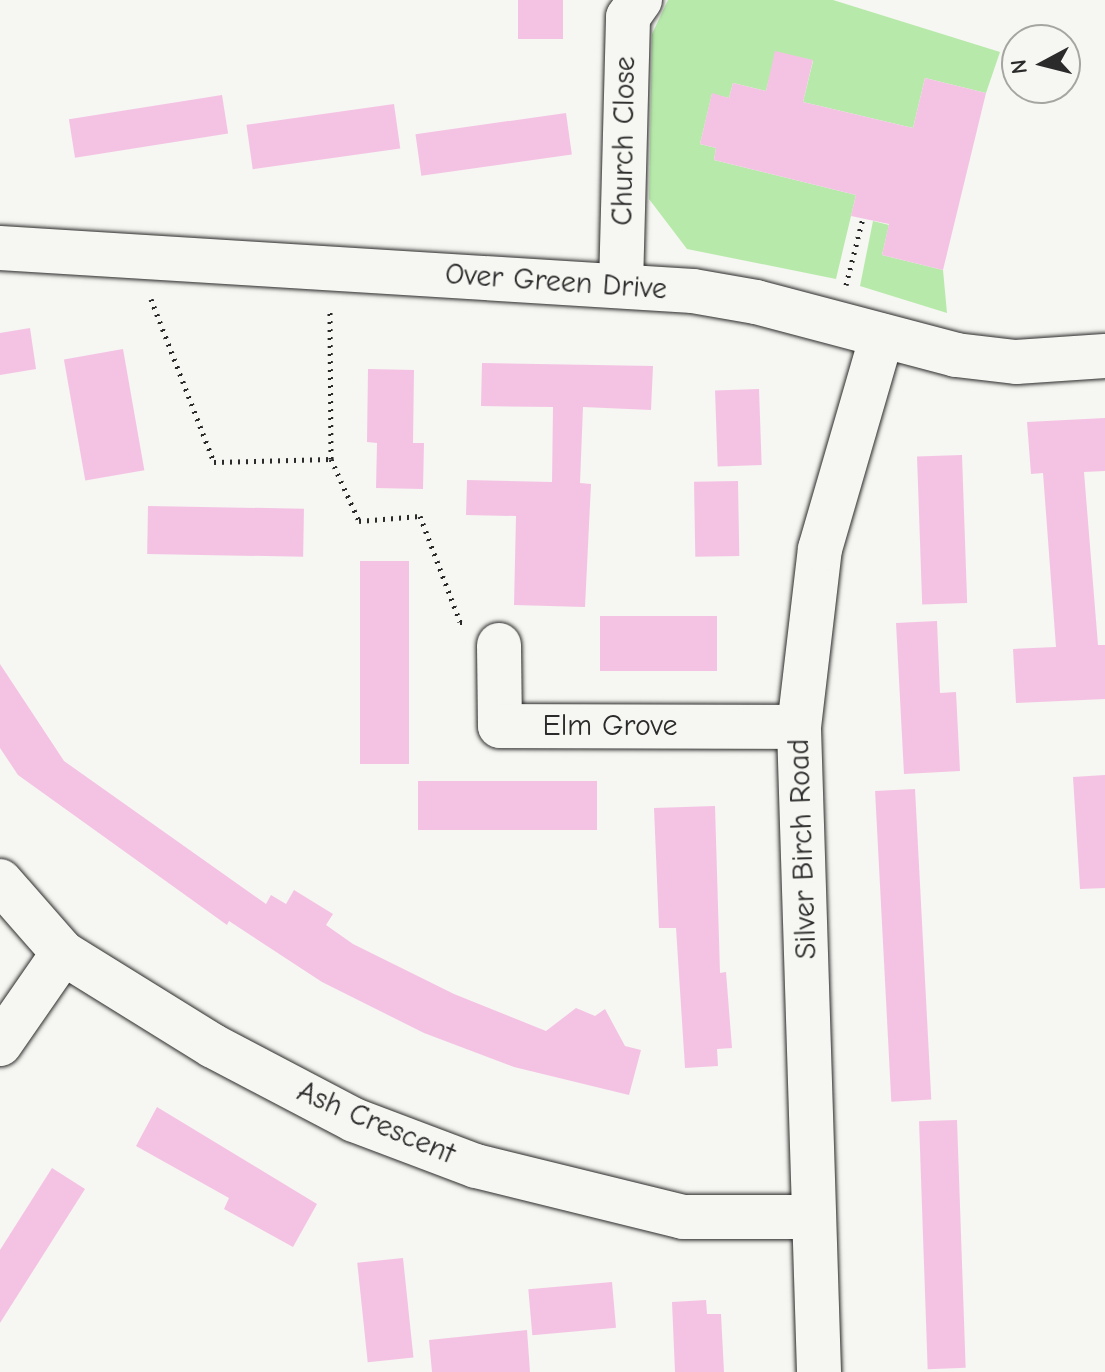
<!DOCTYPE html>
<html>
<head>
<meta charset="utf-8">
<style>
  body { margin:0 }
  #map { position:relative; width:1105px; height:1372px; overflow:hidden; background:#f6f6f2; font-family:"Comic Neue",sans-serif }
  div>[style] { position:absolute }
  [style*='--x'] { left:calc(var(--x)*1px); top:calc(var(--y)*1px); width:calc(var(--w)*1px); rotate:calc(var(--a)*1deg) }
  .green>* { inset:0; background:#b7eaaa }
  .building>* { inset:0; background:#f4c3e4; transform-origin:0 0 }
  .path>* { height:5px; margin-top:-2.5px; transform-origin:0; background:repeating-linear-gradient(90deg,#2b2b2b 0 2px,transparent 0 8px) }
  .roads { filter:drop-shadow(0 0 2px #2b2b2b) drop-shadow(0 0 2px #2b2b2b) }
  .minor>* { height:44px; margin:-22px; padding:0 22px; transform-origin:22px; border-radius:22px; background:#f6f6f2 }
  span { translate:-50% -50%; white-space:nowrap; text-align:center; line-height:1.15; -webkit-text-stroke:8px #f6f6f2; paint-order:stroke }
  .street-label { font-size:30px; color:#2b2b2b }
  .north { position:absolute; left:1001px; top:24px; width:80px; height:80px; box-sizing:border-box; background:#f6f6f2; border:2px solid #a5a5a2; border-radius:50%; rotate:263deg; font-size:22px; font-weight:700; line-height:32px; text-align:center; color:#2b2b2b }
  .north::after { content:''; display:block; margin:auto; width:28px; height:36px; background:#2b2b2b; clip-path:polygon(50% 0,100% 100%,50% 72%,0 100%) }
</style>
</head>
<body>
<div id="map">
  <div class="green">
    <div style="clip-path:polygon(668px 0,833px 0,1000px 52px,986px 93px,925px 78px,913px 128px,803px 102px,813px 61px,776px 52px,766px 91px,733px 83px,729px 98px,712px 94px,700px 144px,716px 148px,714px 160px,856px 195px,836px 279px,687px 249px,649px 199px,652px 34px)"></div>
    <div style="clip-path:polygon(873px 221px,889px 225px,882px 255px,943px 270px,947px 313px,860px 286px)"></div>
  </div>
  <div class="building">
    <div style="left:518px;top:0;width:45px;height:39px"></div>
    <div style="clip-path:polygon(775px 51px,813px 60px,803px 102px,913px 128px,925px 78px,986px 93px,943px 270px,882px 255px,889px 224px,851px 216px,856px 195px,714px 160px,716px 148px,700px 144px,712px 93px,729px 98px,733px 83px,766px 91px)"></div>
    <div style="left:222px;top:95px;width:39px;height:155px;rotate:81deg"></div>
    <div style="left:394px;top:104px;width:45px;height:149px;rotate:82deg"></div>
    <div style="left:566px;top:113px;width:42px;height:152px;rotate:82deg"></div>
    <div style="clip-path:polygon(30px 328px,36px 369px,0 375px,0 333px)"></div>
    <div style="left:123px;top:349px;width:123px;height:60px;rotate:80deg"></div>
    <div style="clip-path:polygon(482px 363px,653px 366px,651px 410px,583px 407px,580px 483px,591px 484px,585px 607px,514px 605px,516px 516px,466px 515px,467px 480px,552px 482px,553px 407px,481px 406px)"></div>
    <div style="clip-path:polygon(368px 369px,414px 370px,413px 443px,424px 443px,423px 489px,376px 488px,377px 443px,367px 442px)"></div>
    <div style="left:759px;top:389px;width:76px;height:44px;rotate:88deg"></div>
    <div style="clip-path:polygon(1105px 418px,1105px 471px,1084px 472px,1098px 645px,1105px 645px,1105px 699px,1016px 703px,1013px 649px,1056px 647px,1043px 473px,1031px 474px,1027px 422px)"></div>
    <div style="left:962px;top:455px;width:148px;height:45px;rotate:88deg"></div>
    <div style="left:738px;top:481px;width:75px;height:44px;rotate:89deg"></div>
    <div style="left:148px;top:506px;width:156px;height:48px;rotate:1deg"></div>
    <div style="left:360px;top:561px;width:49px;height:203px"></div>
    <div style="left:600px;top:616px;width:117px;height:55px"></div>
    <div style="clip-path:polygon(937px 621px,940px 693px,956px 692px,960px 771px,904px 774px,896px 623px)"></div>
    <div style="clip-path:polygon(0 664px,64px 761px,266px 904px,271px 895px,286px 904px,294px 890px,333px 914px,326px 925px,353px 944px,454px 994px,546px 1031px,576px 1008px,595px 1016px,605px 1009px,625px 1046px,641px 1050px,629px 1095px,514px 1067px,424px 1033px,322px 982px,229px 921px,227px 925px,18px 775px,0 748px)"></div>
    <div style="clip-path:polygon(1105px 775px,1105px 888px,1080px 889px,1073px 777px)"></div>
    <div style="left:418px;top:781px;width:179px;height:49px"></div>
    <div style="left:915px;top:789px;width:311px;height:40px;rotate:87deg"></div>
    <div style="clip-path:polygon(715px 806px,720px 973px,726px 972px,732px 1048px,717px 1049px,718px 1066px,685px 1068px,676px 928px,659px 928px,654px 808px)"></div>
    <div style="clip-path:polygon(157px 1107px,317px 1204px,293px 1247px,224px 1209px,229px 1198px,136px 1146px)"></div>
    <div style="left:957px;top:1120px;width:248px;height:38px;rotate:88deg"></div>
    <div style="clip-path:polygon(52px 1168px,85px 1189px,0 1323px,0 1250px)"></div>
    <div style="left:403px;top:1258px;width:100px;height:46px;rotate:84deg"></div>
    <div style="left:612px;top:1282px;width:46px;height:84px;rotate:85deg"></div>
    <div style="clip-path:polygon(706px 1300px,707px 1314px,721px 1314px,724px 1372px,675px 1372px,672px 1302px)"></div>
    <div style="clip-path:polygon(527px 1330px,530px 1372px,432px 1372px,429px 1340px)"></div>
  </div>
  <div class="path">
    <div style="--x:846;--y:285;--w:69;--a:-75.8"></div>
    <div style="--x:151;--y:299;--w:175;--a:68.9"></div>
    <div style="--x:214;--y:462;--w:117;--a:-1.5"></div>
    <div style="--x:331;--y:459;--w:150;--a:-90.4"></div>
    <div style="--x:331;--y:459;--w:68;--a:65.7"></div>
    <div style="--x:359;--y:521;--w:61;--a:-4.7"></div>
    <div style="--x:420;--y:516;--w:113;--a:69.3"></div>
    <div style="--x:460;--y:622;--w:5;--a:0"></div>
  </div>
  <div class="roads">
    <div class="minor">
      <div style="--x:0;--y:248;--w:694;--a:3.55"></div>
      <div style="--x:693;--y:291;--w:64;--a:9.9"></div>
      <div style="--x:756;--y:302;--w:207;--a:14.8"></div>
      <div style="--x:956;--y:355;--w:60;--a:6.7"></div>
      <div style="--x:1016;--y:362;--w:89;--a:-3.9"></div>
      <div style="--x:621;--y:286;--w:269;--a:-88.5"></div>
      <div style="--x:628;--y:17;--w:21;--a:-55"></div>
      <div style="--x:499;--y:645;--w:81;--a:89.3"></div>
      <div style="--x:500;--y:726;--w:299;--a:0.2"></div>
      <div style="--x:0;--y:881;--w:96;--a:48.8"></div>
      <div style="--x:63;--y:953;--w:176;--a:31.8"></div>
      <div style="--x:213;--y:1046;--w:159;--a:27.7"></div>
      <div style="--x:354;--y:1120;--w:130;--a:20.7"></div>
      <div style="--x:476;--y:1166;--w:213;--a:13.8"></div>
      <div style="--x:683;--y:1217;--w:130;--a:0"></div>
      <div style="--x:0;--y:1044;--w:111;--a:-55.3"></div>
      <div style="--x:819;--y:1372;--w:645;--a:-91.78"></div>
      <div style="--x:799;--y:727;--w:179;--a:-83.3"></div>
      <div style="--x:820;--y:549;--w:222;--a:-73.8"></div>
    </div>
  </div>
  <div class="street-label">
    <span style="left:624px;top:141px;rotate:-89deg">Church Close</span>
    <span style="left:556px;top:282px;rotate:4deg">Over Green Drive</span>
    <span style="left:610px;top:726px">Elm Grove</span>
    <span style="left:803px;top:849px;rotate:-92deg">Silver Birch Road</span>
    <span style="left:376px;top:1123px;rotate:23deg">Ash Crescent</span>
  </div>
  <div class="north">N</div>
</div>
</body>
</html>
